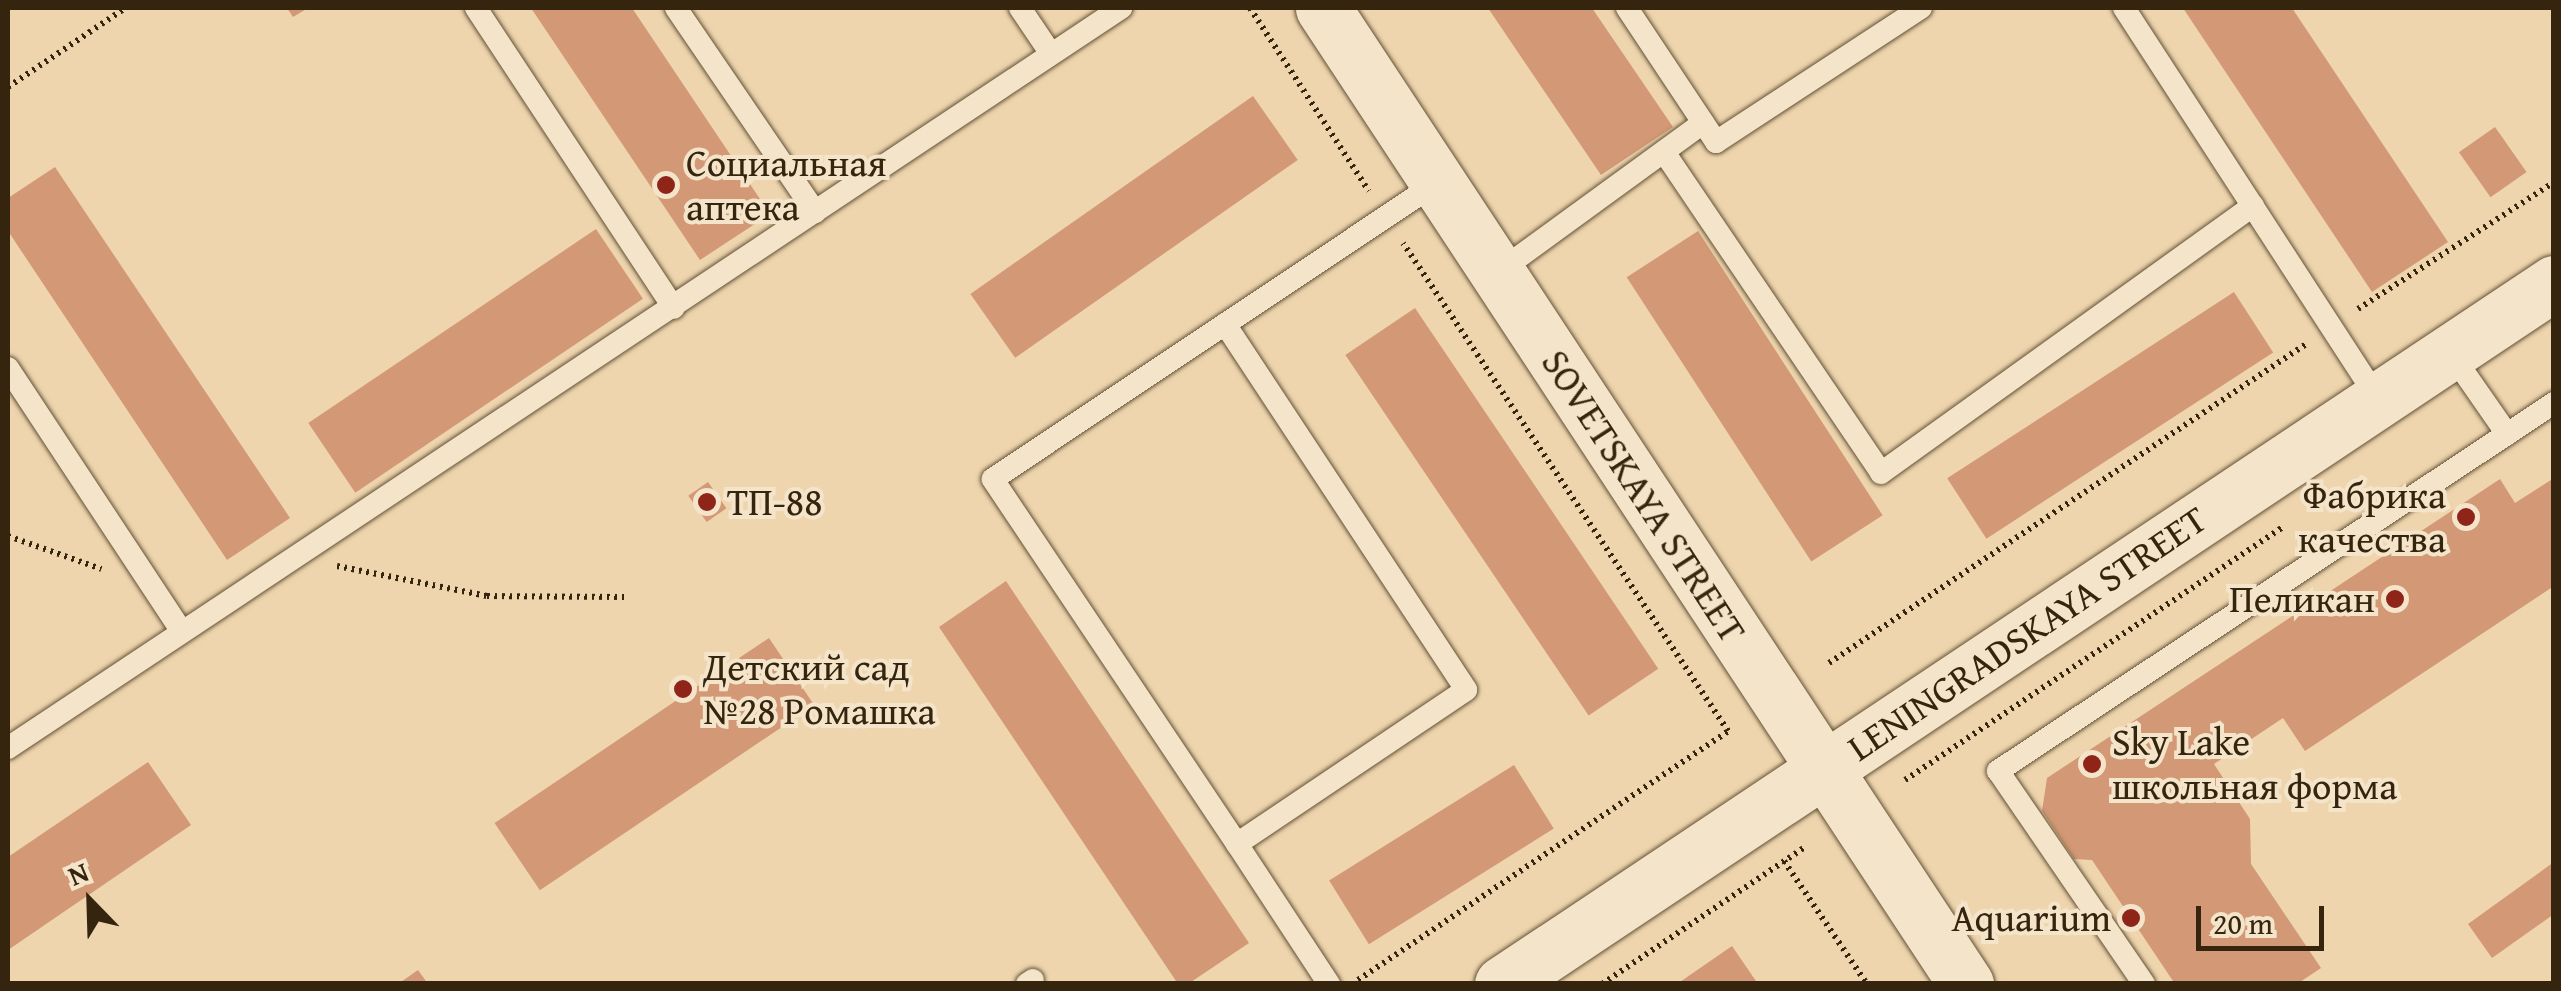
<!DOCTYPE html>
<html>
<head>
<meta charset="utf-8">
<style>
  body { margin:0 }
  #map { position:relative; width:2561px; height:991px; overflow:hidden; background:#eed5ae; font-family:"Gentium Book Plus",serif }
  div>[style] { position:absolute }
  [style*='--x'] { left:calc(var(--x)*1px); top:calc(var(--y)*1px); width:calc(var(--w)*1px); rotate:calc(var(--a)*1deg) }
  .building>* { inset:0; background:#d39875; transform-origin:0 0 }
  .path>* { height:6px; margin-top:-3px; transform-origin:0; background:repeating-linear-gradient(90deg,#35250e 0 2.5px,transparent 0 7.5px) }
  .roads { filter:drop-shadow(0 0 2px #635136) drop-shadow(0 0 2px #635136) }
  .lane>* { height:22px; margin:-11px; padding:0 11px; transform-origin:11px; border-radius:11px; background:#f4e4ca }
  .secondary>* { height:55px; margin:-27.5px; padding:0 27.5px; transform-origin:27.5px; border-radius:27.5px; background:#f4e4ca }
  .dots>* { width:28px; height:28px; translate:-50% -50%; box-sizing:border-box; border:5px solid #f4e4ca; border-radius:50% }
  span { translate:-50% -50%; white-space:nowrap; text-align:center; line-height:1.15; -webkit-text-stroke:8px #f4e4ca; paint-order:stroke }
  .poi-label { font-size:38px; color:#35250e }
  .left { translate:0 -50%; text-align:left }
  .right { translate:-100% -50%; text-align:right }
  .street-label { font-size:38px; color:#35250e }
  .frame { position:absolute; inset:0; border:10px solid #35250e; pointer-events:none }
  .north { position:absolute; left:40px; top:851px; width:100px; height:100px; -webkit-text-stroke:8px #f4e4ca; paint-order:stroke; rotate:337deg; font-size:28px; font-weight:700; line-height:40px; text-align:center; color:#35250e }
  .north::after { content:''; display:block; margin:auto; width:35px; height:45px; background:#35250e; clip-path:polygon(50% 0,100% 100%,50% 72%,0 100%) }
  .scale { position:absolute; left:2196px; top:906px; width:128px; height:45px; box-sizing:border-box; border:5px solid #35250e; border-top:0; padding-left:12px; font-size:30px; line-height:35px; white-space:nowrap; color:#35250e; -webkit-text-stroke:8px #f4e4ca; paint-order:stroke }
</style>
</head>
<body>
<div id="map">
  <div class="building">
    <div style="clip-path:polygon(287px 8px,308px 8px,293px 17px)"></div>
    <div style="clip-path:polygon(531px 8px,632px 8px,770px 214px,700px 260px)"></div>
    <div style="clip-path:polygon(1488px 8px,1592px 8px,1673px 127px,1601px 175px)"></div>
    <div style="clip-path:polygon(2183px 8px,2292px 8px,2448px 242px,2372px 292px)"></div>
    <div style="left:1253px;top:96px;width:78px;height:345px;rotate:55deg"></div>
    <div style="left:2495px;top:127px;width:55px;height:44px;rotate:55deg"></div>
    <div style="clip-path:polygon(55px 167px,290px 518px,227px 560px,8px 231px,8px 198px)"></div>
    <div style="left:596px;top:229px;width:84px;height:347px;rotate:56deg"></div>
    <div style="left:1698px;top:231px;width:339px;height:85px;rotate:57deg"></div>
    <div style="left:2234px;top:292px;width:72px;height:342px;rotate:57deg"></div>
    <div style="left:1415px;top:308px;width:435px;height:84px;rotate:56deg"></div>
    <div style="clip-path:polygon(2554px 478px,2554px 586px,2305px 751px,2283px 718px,2214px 764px,2250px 819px,2251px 864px,2321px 968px,2297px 984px,2175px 984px,2092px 860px,2074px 859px,2042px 811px,2047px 778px,2500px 479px,2515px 503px)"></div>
    <div style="left:708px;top:482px;width:32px;height:24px;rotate:55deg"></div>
    <div style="clip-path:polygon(1006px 581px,1249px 943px,1188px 984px,1178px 984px,939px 627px)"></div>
    <div style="left:769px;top:638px;width:81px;height:331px;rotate:56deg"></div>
    <div style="clip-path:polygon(148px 762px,191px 825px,8px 950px,8px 857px)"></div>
    <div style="left:1514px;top:765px;width:75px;height:218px;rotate:58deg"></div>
    <div style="clip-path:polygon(2554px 862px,2554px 914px,2492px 958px,2468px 924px)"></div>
    <div style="clip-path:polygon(1732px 946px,1758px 984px,1677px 984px)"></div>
    <div style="clip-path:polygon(418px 970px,428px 984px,398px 984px)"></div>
  </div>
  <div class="path">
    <div style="--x:1250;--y:8;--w:218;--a:57"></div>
    <div style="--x:8;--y:87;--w:141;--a:-34"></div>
    <div style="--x:2358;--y:309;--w:234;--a:-32.9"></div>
    <div style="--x:8;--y:536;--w:99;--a:19.5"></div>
    <div style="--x:337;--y:566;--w:153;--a:11.3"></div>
    <div style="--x:487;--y:596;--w:137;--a:0.4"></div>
    <div style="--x:1829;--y:663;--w:574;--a:-33.77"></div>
    <div style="--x:1905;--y:780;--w:453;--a:-33.8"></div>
    <div style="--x:1784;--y:861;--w:148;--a:56"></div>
    <div style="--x:1358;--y:980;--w:446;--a:-33.9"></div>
    <div style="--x:1728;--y:731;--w:586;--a:-123.66"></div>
    <div style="--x:1602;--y:984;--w:244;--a:-34"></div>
  </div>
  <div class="roads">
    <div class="lane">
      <div style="--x:476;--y:8;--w:359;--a:56.6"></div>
      <div style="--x:676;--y:8;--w:247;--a:55.7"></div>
      <div style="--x:1020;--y:8;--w:55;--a:56"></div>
      <div style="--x:1627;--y:8;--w:161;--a:56.4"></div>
      <div style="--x:1716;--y:142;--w:245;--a:-33.2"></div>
      <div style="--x:2124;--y:8;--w:466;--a:57"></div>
      <div style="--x:1664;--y:152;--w:387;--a:55.9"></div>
      <div style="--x:1881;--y:473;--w:458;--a:-35.7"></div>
      <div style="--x:1497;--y:273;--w:255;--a:-36.1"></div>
      <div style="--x:1225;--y:324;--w:438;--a:56.6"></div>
      <div style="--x:1466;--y:690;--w:276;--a:146.1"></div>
      <div style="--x:1237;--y:844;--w:168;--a:56.7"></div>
      <div style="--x:2450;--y:352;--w:100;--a:55.2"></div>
      <div style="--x:8;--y:368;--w:316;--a:56.6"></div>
      <div style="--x:8;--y:748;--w:1337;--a:-33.62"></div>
      <div style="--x:1237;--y:844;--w:439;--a:-123.8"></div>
      <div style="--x:993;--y:479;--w:535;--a:-33.72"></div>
      <div style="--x:1027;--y:984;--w:7;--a:-34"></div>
      <div style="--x:2144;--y:984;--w:258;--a:-124.4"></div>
      <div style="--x:1998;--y:771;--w:667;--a:-33.5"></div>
    </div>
    <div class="secondary">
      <div style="--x:1323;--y:8;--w:1169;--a:56.62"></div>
      <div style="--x:1502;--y:984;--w:1264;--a:-33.68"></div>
    </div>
  </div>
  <div class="dots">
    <div style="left:666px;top:185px;background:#8f2418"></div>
    <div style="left:707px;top:502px;background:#8f2418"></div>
    <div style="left:2466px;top:517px;background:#8f2418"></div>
    <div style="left:2395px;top:599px;background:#8f2418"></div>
    <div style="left:683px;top:689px;background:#8f2418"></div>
    <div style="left:2092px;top:764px;background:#8f2418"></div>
    <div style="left:2131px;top:918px;background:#8f2418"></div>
  </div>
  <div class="poi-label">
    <span class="left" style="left:686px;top:185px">Социальная<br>аптека</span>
    <span class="right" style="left:2446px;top:517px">Фабрика<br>качества</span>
    <span class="left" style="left:727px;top:502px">ТП-88</span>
    <span class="right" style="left:2375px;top:599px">Пеликан</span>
    <span class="left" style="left:703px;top:689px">Детский сад<br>№28 Ромашка</span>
    <span class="left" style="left:2112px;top:764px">Sky Lake<br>школьная форма</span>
    <span class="right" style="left:2111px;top:918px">Aquarium</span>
  </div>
  <div class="street-label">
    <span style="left:1644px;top:496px;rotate:57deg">SOVETSKAYA STREET</span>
    <span style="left:2027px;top:633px;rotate:-34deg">LENINGRADSKAYA STREET</span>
  </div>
  <div class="frame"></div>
  <div class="north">N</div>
  <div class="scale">20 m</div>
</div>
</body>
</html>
